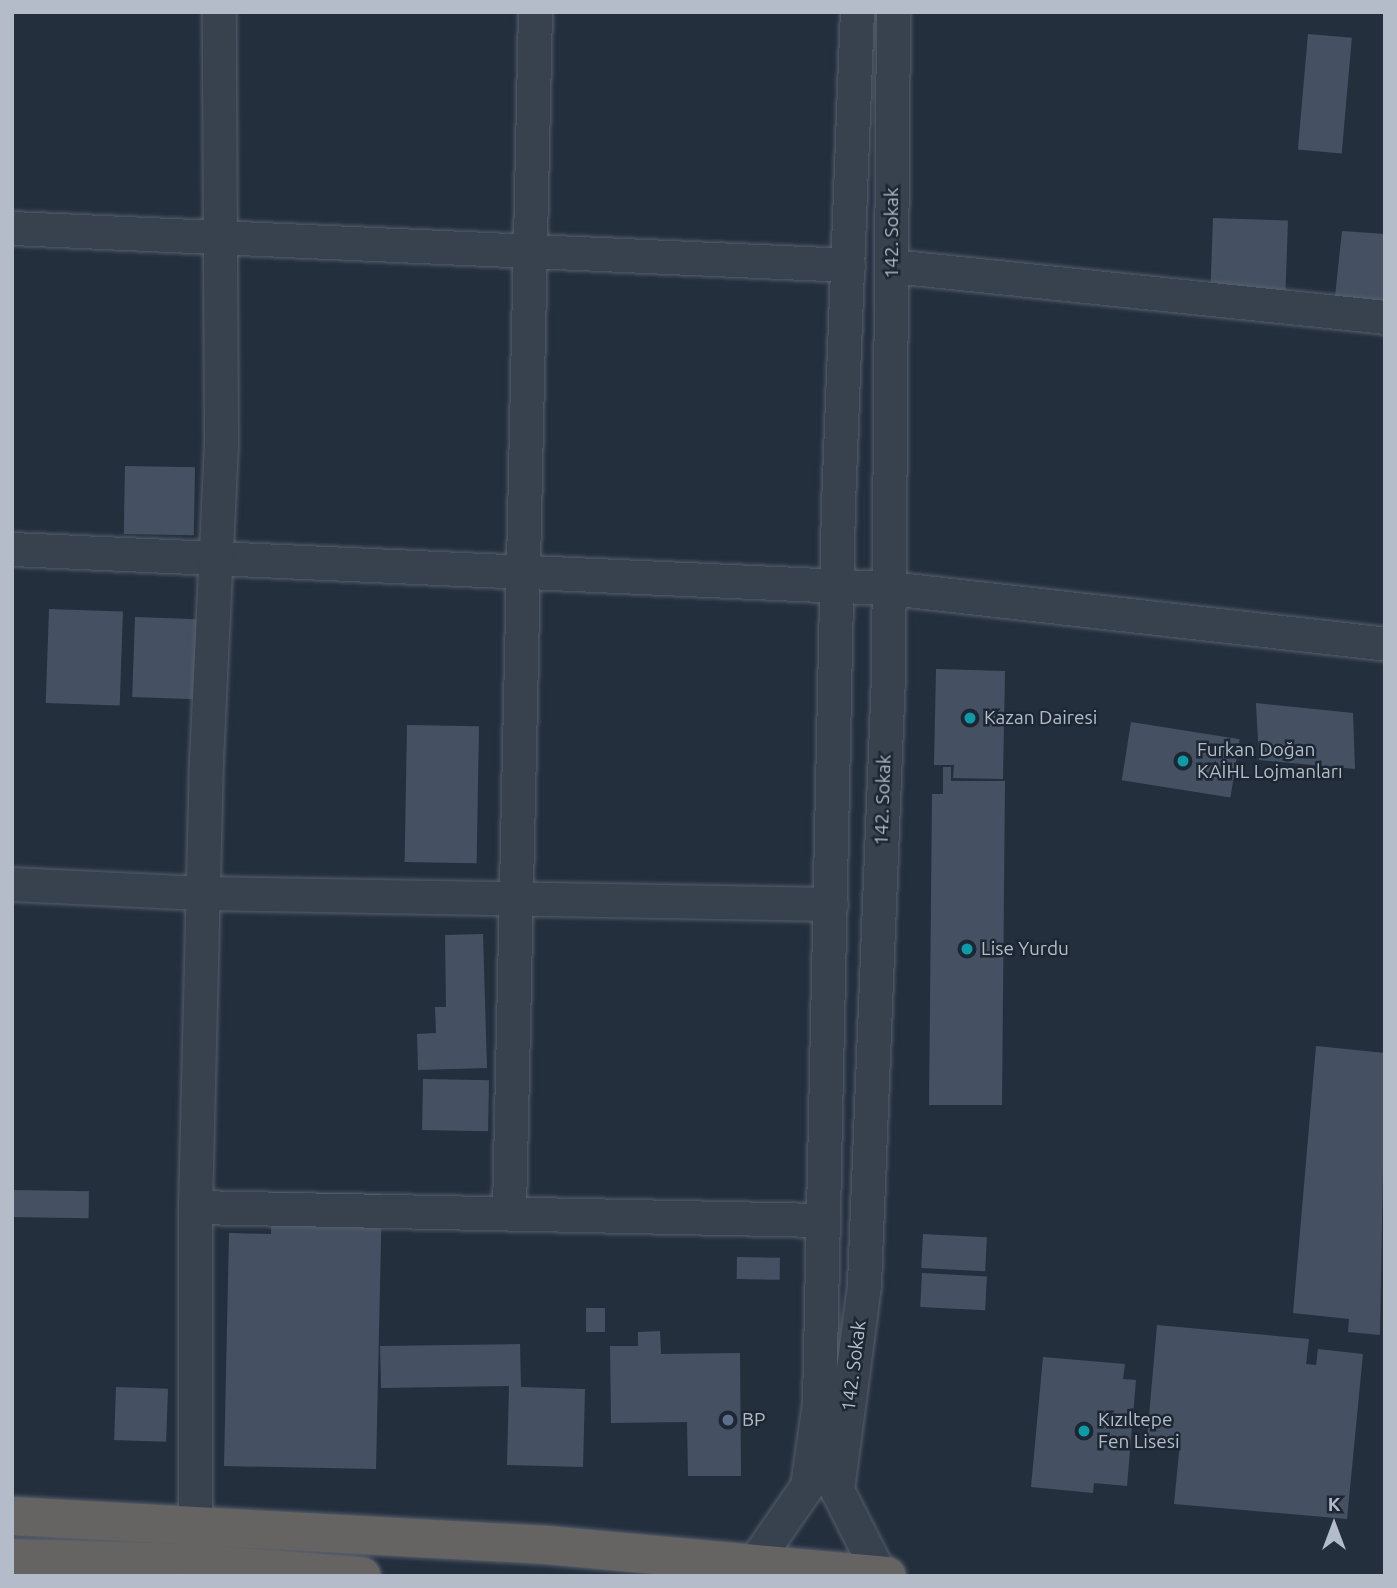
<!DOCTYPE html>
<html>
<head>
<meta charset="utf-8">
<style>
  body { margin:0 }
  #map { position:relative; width:1397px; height:1588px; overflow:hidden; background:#242f3e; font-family:Ubuntu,sans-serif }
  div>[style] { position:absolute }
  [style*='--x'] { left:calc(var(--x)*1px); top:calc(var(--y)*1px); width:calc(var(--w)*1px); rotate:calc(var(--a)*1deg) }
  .building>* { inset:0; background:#455162; transform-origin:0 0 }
  .roads { filter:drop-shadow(0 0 2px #565f6c) drop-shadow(0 0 2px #565f6c) }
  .minor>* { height:33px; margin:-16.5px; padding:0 16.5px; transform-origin:16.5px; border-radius:16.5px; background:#38414e }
  .trunk>* { height:38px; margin:-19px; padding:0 19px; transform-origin:19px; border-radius:19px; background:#656462 }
  .dots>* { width:19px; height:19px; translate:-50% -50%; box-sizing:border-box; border:4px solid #1d2633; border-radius:50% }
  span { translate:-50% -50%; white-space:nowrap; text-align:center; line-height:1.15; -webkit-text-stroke:5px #1d2633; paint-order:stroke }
  .street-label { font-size:19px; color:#b4bcc9 }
  .poi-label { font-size:19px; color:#b4bcc9 }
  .left { translate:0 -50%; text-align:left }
  .frame { position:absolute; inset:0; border:14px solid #b4bcc9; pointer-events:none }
  .north { position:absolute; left:1299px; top:1490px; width:70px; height:70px; -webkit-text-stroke:5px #1d2633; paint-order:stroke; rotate:0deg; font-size:19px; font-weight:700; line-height:28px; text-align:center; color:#b4bcc9 }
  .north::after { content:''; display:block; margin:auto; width:24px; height:32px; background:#b4bcc9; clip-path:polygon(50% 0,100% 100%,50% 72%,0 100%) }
</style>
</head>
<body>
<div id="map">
  <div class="building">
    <div style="left:1308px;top:34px;width:44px;height:116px;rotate:5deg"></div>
    <div style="left:1213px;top:218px;width:75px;height:78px;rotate:2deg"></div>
    <div style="clip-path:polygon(1342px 231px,1385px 234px,1385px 311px,1334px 306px)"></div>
    <div style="left:125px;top:466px;width:70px;height:68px;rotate:1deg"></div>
    <div style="left:49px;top:609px;width:74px;height:94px;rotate:2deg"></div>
    <div style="left:135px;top:617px;width:63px;height:80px;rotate:2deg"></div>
    <div style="clip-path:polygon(936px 669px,1005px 671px,1003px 779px,953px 778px,954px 765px,934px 765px)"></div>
    <div style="clip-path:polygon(1256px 703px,1353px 713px,1355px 769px,1259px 760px)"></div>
    <div style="left:1131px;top:722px;width:110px;height:59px;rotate:9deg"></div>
    <div style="left:407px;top:725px;width:72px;height:137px;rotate:1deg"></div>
    <div style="clip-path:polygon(943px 767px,951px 767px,951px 781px,1005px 781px,1002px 1105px,929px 1105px,932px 794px,943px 794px)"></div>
    <div style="clip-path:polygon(483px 934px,487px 1068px,418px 1070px,417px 1034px,436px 1033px,435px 1007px,446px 1007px,445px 935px)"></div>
    <div style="clip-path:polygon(1316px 1046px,1385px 1053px,1380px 1335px,1348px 1332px,1349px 1319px,1293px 1313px)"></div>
    <div style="left:423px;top:1079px;width:66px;height:51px;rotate:1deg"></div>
    <div style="left:12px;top:1190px;width:77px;height:27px;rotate:1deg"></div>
    <div style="clip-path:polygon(272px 1192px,382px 1194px,376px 1469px,224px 1466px,229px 1233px,271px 1234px)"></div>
    <div style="left:923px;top:1234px;width:64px;height:34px;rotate:3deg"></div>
    <div style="left:737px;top:1257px;width:43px;height:22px;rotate:1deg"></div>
    <div style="left:922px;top:1273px;width:65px;height:34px;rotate:3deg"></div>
    <div style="left:605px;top:1308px;width:24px;height:19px;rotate:90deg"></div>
    <div style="clip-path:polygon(1157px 1325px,1309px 1339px,1306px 1364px,1316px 1365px,1318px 1349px,1363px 1354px,1347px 1519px,1174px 1504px,1180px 1442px,1147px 1439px)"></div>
    <div style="clip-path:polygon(660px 1331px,661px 1354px,740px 1353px,741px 1476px,688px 1476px,687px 1422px,611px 1423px,610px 1346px,638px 1346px,638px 1332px)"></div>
    <div style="clip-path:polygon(520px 1344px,521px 1387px,585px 1389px,583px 1467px,507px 1465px,509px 1386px,381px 1388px,380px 1346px)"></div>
    <div style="clip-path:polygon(1043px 1357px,1125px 1364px,1123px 1379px,1136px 1380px,1127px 1486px,1094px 1483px,1093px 1493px,1031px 1487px)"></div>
    <div style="left:116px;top:1387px;width:52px;height:53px;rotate:2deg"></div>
  </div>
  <div class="roads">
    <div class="minor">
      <div style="--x:12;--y:228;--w:837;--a:2.53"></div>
      <div style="--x:892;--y:266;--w:496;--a:5.9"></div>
      <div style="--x:12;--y:549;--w:878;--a:2.55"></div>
      <div style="--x:889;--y:588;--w:499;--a:6.4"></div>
      <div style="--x:12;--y:884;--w:190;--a:2.7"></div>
      <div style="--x:202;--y:893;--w:629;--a:1"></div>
      <div style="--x:195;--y:1207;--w:628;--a:1.19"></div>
      <div style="--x:509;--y:1211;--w:1199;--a:-88.76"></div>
      <div style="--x:195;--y:1522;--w:315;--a:-90"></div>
      <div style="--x:195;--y:1207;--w:446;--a:-88.6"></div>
      <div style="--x:206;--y:761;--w:319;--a:-87.3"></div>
      <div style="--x:221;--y:442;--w:430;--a:-90.3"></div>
      <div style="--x:753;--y:1564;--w:95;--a:-55.3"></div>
      <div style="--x:807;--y:1486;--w:84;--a:-81.8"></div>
      <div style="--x:819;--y:1403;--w:899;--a:-88.79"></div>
      <div style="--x:838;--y:504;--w:492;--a:-87.8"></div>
      <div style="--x:880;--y:1575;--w:95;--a:-116.8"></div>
      <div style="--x:837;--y:1490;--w:208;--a:-82.5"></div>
      <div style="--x:864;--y:1284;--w:608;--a:-87.74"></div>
      <div style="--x:888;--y:676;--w:664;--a:-89.57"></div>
    </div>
    <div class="trunk">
      <div style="--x:12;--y:1516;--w:535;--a:3.11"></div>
      <div style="--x:546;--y:1545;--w:342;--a:5.2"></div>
      <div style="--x:12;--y:1558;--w:183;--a:1.6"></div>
      <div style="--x:195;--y:1563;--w:167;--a:4.5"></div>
    </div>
  </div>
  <div class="dots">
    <div style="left:970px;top:718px;background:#0f9aa8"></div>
    <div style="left:1183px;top:761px;background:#0f9aa8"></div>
    <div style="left:967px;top:949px;background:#0f9aa8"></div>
    <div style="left:728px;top:1420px;background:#5c6f8a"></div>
    <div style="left:1084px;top:1431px;background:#0f9aa8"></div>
  </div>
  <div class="street-label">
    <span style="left:892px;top:233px;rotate:-90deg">142. Sokak</span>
    <span style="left:883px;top:800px;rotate:-88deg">142. Sokak</span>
    <span style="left:854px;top:1366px;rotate:-83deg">142. Sokak</span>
  </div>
  <div class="poi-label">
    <span class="left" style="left:984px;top:718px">Kazan Dairesi</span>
    <span class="left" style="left:1197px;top:761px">Furkan Doğan<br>KAİHL Lojmanları</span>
    <span class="left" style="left:981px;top:949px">Lise Yurdu</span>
    <span class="left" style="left:742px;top:1420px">BP</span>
    <span class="left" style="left:1098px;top:1431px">Kızıltepe<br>Fen Lisesi</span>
  </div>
  <div class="frame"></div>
  <div class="north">K</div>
</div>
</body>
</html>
